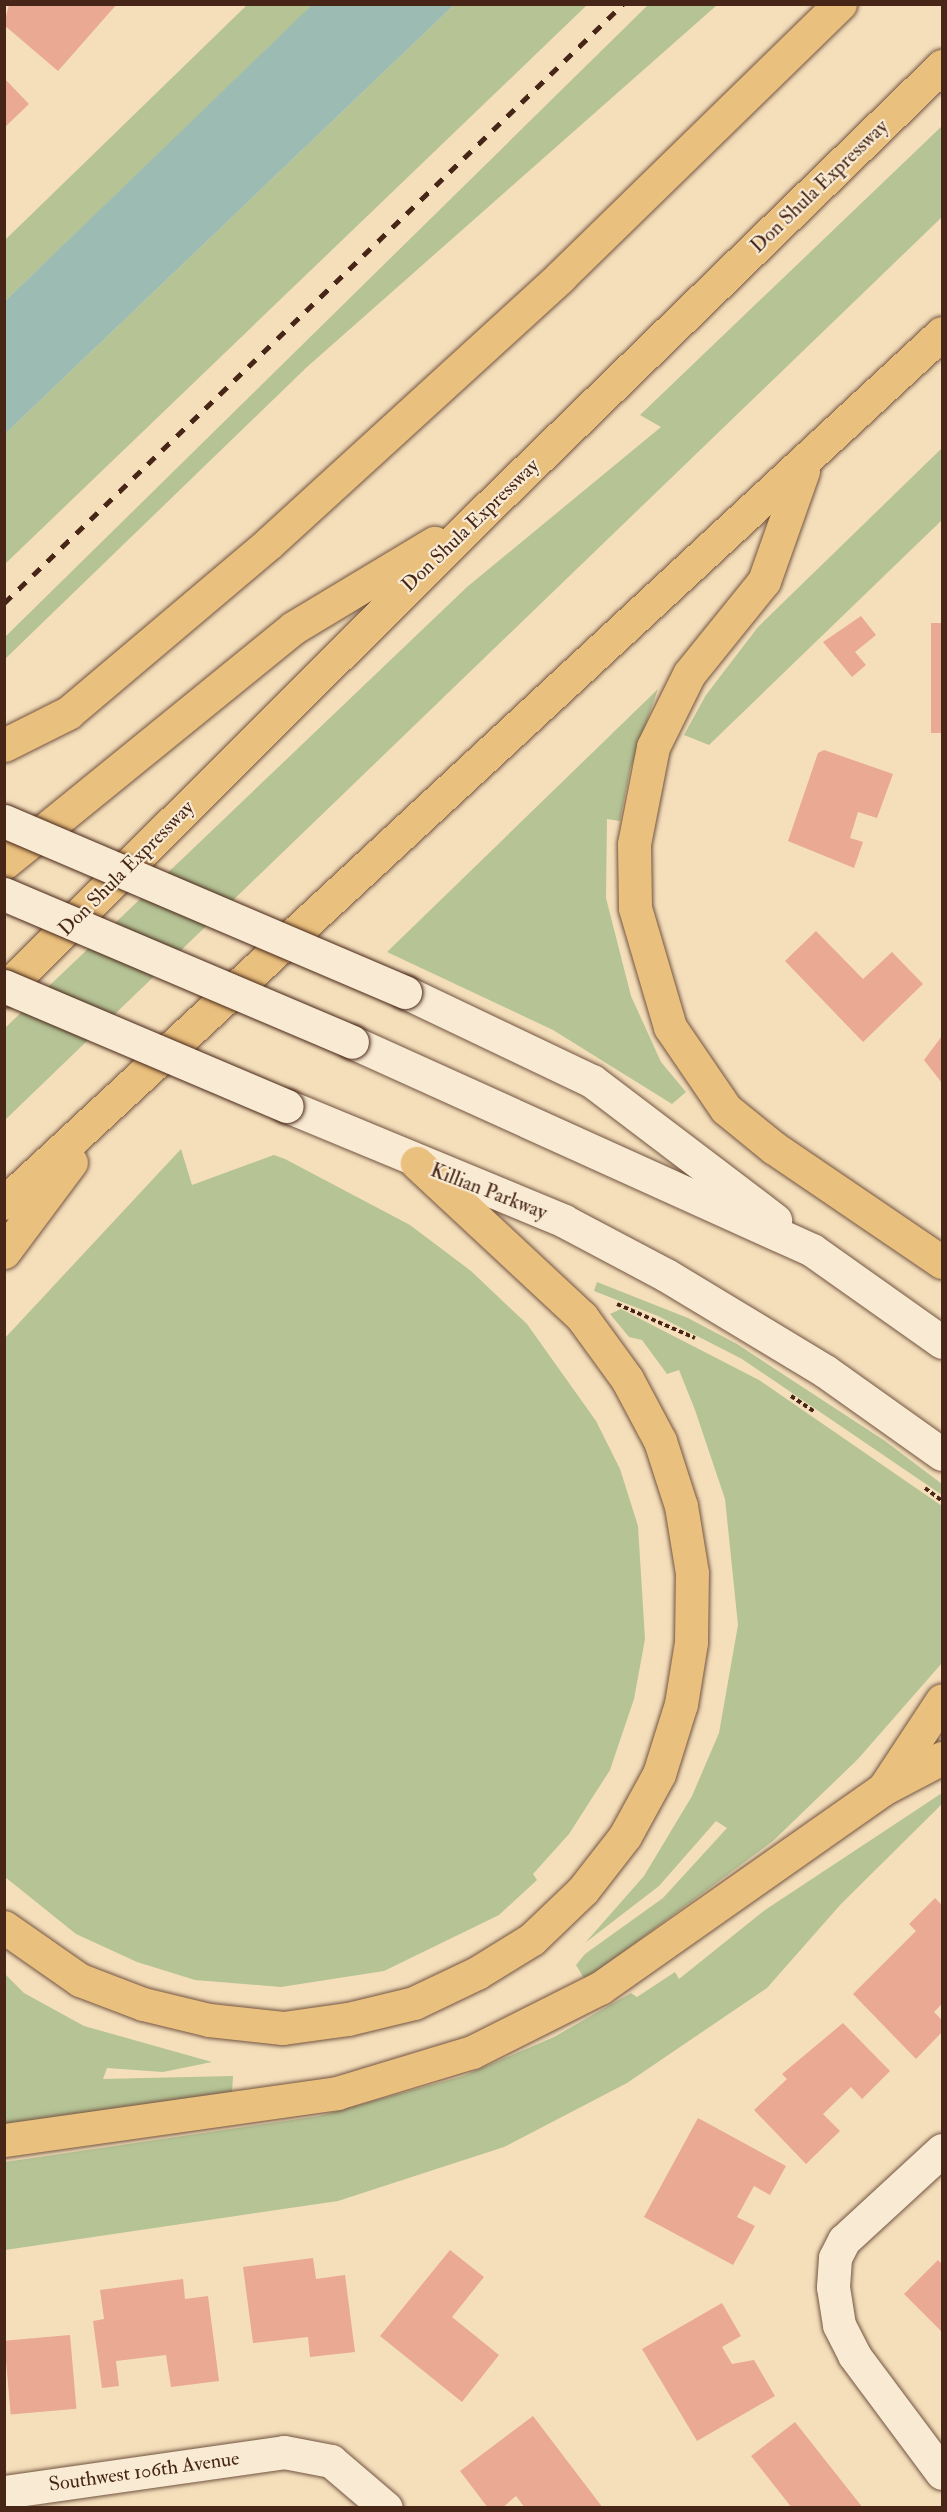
<!DOCTYPE html>
<html>
<head>
<meta charset="utf-8">
<style>
  body { margin:0 }
  #map { position:relative; width:947px; height:2512px; overflow:hidden; background:#f5dfbb; font-family:"IM FELL Double Pica",serif }
  div>[style] { position:absolute }
  [style*='--x'] { left:calc(var(--x)*1px); top:calc(var(--y)*1px); width:calc(var(--w)*1px); rotate:calc(var(--a)*1deg) }
  .green>* { inset:0; background:#b5c395 }
  .water>* { inset:0; background:#9cbcb3 }
  .building>* { inset:0; background:#eaa992; transform-origin:0 0 }
  .path>* { height:4px; margin-top:-2px; transform-origin:0; background:repeating-linear-gradient(90deg,#472618 0 4.5px,transparent 0 7.5px) }
  .roads { filter:drop-shadow(0 0 2px #725441) drop-shadow(0 0 2px #725441) }
  .street>* { height:33px; margin:-16.5px; padding:0 16.5px; transform-origin:16.5px; border-radius:16.5px; background:#f8ead3 }
  .secondary>* { height:33px; margin:-16.5px; padding:0 16.5px; transform-origin:16.5px; border-radius:16.5px; background:#f8ead3 }
  .highway>* { height:33px; margin:-16.5px; padding:0 16.5px; transform-origin:16.5px; border-radius:16.5px; background:#eac07e }
  .rail>* { height:4.5px; margin-top:-2.25px; transform-origin:0; background:repeating-linear-gradient(90deg,#472618 0 10px,transparent 0 20px) }
  .bridges { filter:drop-shadow(0 0 2px #472618) drop-shadow(0 0 2px #472618) }
  .secondary-bridge>* { height:33px; margin:-16.5px; padding:0 16.5px; transform-origin:16.5px; border-radius:16.5px; background:#f8ead3 }
  span { translate:-50% -50%; white-space:nowrap; text-align:center; line-height:1.15; -webkit-text-stroke:4.5px #f8ead3; paint-order:stroke }
  .street-label { font-size:20px; color:#472618 }
  .frame { position:absolute; inset:0; border:6px solid #472618; pointer-events:none }
</style>
</head>
<body>
<div id="map">
  <div class="green">
    <div style="clip-path:polygon(649px 4px,717px 5px,307px 367px,5px 659px,5px 637px)"></div>
    <div style="clip-path:polygon(247px 5px,313px 5px,5px 301px,5px 240px)"></div>
    <div style="clip-path:polygon(454px 5px,587px 5px,5px 564px,5px 434px)"></div>
    <div style="clip-path:polygon(942px 126px,942px 217px,5px 1120px,5px 1028px,467px 587px,661px 427px,640px 415px)"></div>
    <div style="clip-path:polygon(942px 448px,942px 520px,709px 745px,684px 735px,706px 695px,758px 627px)"></div>
    <div style="clip-path:polygon(658px 689px,630px 770px,620px 821px,607px 819px,606px 898px,631px 996px,661px 1062px,686px 1092px,672px 1104px,553px 1030px,387px 952px)"></div>
    <div style="clip-path:polygon(181px 1149px,192px 1185px,274px 1155px,285px 1159px,410px 1225px,471px 1271px,527px 1324px,596px 1421px,620px 1469px,638px 1526px,645px 1639px,634px 1699px,610px 1770px,569px 1834px,533px 1874px,537px 1880px,499px 1915px,384px 1971px,281px 1987px,195px 1980px,137px 1962px,76px 1934px,5px 1877px,5px 1338px)"></div>
    <div style="clip-path:polygon(597px 1282px,688px 1318px,737px 1344px,885px 1441px,942px 1484px,942px 1495px,742px 1359px,658px 1316px,594px 1291px)"></div>
    <div style="clip-path:polygon(621px 1309px,759px 1380px,942px 1506px,942px 1663px,858px 1759px,773px 1841px,585px 1980px,576px 1965px,585px 1954px,663px 1898px,727px 1828px,716px 1821px,659px 1886px,585px 1943px,644px 1876px,692px 1796px,719px 1733px,738px 1625px,725px 1499px,695px 1410px,679px 1370px,667px 1374px,642px 1340px,629px 1337px,610px 1314px)"></div>
    <div style="clip-path:polygon(942px 1793px,942px 1804px,841px 1904px,767px 1988px,627px 2083px,504px 2147px,338px 2201px,5px 2250px,5px 2162px,319px 2116px,463px 2076px,554px 2037px,631px 1993px,637px 1997px,675px 1972px,679px 1979px,765px 1910px)"></div>
    <div style="clip-path:polygon(4px 1973px,24px 1993px,84px 2026px,212px 2062px,163px 2072px,107px 2068px,103px 2079px,233px 2076px,232px 2093px,5px 2124px)"></div>
  </div>
  <div class="water">
    <div style="clip-path:polygon(313px 4px,454px 5px,5px 434px,5px 301px)"></div>
  </div>
  <div class="building">
    <div style="clip-path:polygon(9px 4px,117px 4px,58px 71px,4px 25px)"></div>
    <div style="clip-path:polygon(4px 78px,29px 104px,4px 128px)"></div>
    <div style="clip-path:polygon(861px 616px,876px 635px,855px 652px,866px 665px,852px 677px,823px 642px)"></div>
    <div style="left:931px;top:623px;width:11px;height:110px"></div>
    <div style="clip-path:polygon(824px 750px,893px 774px,877px 818px,858px 812px,850px 838px,863px 842px,854px 868px,788px 841px,818px 753px)"></div>
    <div style="clip-path:polygon(816px 931px,863px 979px,892px 952px,923px 984px,863px 1042px,785px 961px)"></div>
    <div style="clip-path:polygon(942px 1036px,942px 1083px,924px 1060px)"></div>
    <div style="clip-path:polygon(935px 1898px,942px 1905px,942px 2004px,934px 2012px,942px 2020px,942px 2032px,916px 2059px,853px 1994px,916px 1931px,909px 1924px)"></div>
    <div style="clip-path:polygon(843px 2023px,890px 2071px,862px 2099px,851px 2087px,823px 2114px,840px 2131px,806px 2164px,754px 2110px,787px 2079px,782px 2074px)"></div>
    <div style="clip-path:polygon(698px 2118px,786px 2166px,770px 2195px,754px 2186px,737px 2217px,755px 2226px,733px 2265px,644px 2217px)"></div>
    <div style="clip-path:polygon(450px 2250px,484px 2277px,452px 2317px,499px 2355px,462px 2402px,380px 2336px)"></div>
    <div style="clip-path:polygon(313px 2258px,316px 2279px,345px 2275px,355px 2352px,310px 2357px,308px 2337px,253px 2343px,243px 2267px)"></div>
    <div style="clip-path:polygon(938px 2260px,942px 2264px,942px 2332px,904px 2294px)"></div>
    <div style="clip-path:polygon(183px 2279px,185px 2299px,208px 2296px,219px 2381px,171px 2387px,166px 2355px,116px 2361px,119px 2386px,102px 2388px,93px 2321px,104px 2319px,100px 2290px)"></div>
    <div style="clip-path:polygon(722px 2303px,741px 2336px,722px 2347px,732px 2364px,754px 2360px,775px 2396px,697px 2441px,642px 2349px)"></div>
    <div style="left:70px;top:2335px;width:74px;height:66px;rotate:85deg"></div>
    <div style="clip-path:polygon(533px 2416px,603px 2508px,525px 2508px,516px 2496px,502px 2508px,488px 2508px,460px 2471px)"></div>
    <div style="clip-path:polygon(795px 2422px,863px 2508px,792px 2508px,751px 2456px)"></div>
  </div>
  <div class="path">
    <div style="--x:617;--y:1304;--w:85;--a:23.6"></div>
    <div style="--x:791;--y:1396;--w:29;--a:34"></div>
    <div style="--x:925;--y:1488;--w:21;--a:37"></div>
  </div>
  <div class="roads">
    <div class="street">
      <div style="--x:942;--y:2150;--w:133;--a:137.4"></div>
      <div style="--x:844;--y:2240;--w:20;--a:117"></div>
      <div style="--x:835;--y:2258;--w:29;--a:94"></div>
      <div style="--x:833;--y:2287;--w:38;--a:81"></div>
      <div style="--x:839;--y:2325;--w:34;--a:63"></div>
      <div style="--x:854;--y:2355;--w:147;--a:53.3"></div>
      <div style="--x:4;--y:2492;--w:283;--a:-8.1"></div>
      <div style="--x:284;--y:2452;--w:48;--a:10.8"></div>
      <div style="--x:331;--y:2461;--w:72;--a:40.5"></div>
    </div>
    <div class="secondary">
      <div style="--x:405;--y:992;--w:207;--a:25.5"></div>
      <div style="--x:592;--y:1081;--w:230;--a:37.2"></div>
      <div style="--x:352;--y:1042;--w:505;--a:24.33"></div>
      <div style="--x:812;--y:1250;--w:159;--a:35.3"></div>
      <div style="--x:287;--y:1106;--w:300;--a:22.5"></div>
      <div style="--x:564;--y:1221;--w:115;--a:27.9"></div>
      <div style="--x:666;--y:1275;--w:186;--a:31.1"></div>
      <div style="--x:825;--y:1371;--w:143;--a:35.4"></div>
    </div>
    <div class="highway">
      <div style="--x:803;--y:471;--w:117;--a:109.5"></div>
      <div style="--x:764;--y:581;--w:119;--a:128.9"></div>
      <div style="--x:689;--y:674;--w:81;--a:116.3"></div>
      <div style="--x:653;--y:747;--w:99;--a:101.1"></div>
      <div style="--x:634;--y:844;--w:64;--a:89.1"></div>
      <div style="--x:635;--y:908;--w:124;--a:73.6"></div>
      <div style="--x:670;--y:1027;--w:99;--a:55.7"></div>
      <div style="--x:726;--y:1109;--w:62;--a:39.1"></div>
      <div style="--x:774;--y:1148;--w:203;--a:34.2"></div>
      <div style="--x:4;--y:745;--w:72;--a:-26.6"></div>
      <div style="--x:68;--y:713;--w:263;--a:-40.2"></div>
      <div style="--x:269;--y:543;--w:396;--a:-42.4"></div>
      <div style="--x:561;--y:276;--w:390;--a:-44.3"></div>
      <div style="--x:4;--y:863;--w:372;--a:-39.1"></div>
      <div style="--x:293;--y:628;--w:165;--a:-31.1"></div>
      <div style="--x:4;--y:990;--w:671;--a:-44.94"></div>
      <div style="--x:479;--y:516;--w:646;--a:-44.18"></div>
      <div style="--x:4;--y:1203;--w:1279;--a:-42.85"></div>
      <div style="--x:4;--y:1252;--w:112;--a:-53.3"></div>
      <div style="--x:884;--y:1788;--w:105;--a:-56.6"></div>
      <div style="--x:4;--y:1927;--w:93;--a:34.9"></div>
      <div style="--x:80;--y:1980;--w:67;--a:20.9"></div>
      <div style="--x:143;--y:2004;--w:68;--a:13.6"></div>
      <div style="--x:209;--y:2020;--w:74;--a:6.2"></div>
      <div style="--x:283;--y:2028;--w:66;--a:-7.9"></div>
      <div style="--x:348;--y:2019;--w:68;--a:-13.6"></div>
      <div style="--x:414;--y:2003;--w:70;--a:-25.5"></div>
      <div style="--x:477;--y:1973;--w:65;--a:-31.7"></div>
      <div style="--x:532;--y:1939;--w:71;--a:-43.9"></div>
      <div style="--x:583;--y:1890;--w:68;--a:-52.1"></div>
      <div style="--x:625;--y:1836;--w:71;--a:-61.3"></div>
      <div style="--x:659;--y:1774;--w:73;--a:-72.6"></div>
      <div style="--x:681;--y:1704;--w:63;--a:-80.8"></div>
      <div style="--x:691;--y:1642;--w:69;--a:-89.2"></div>
      <div style="--x:692;--y:1573;--w:68;--a:-99.3"></div>
      <div style="--x:681;--y:1506;--w:68;--a:-107.9"></div>
      <div style="--x:660;--y:1441;--w:70;--a:-118"></div>
      <div style="--x:627;--y:1379;--w:77;--a:-126"></div>
      <div style="--x:582;--y:1317;--w:226;--a:-137"></div>
      <div style="--x:4;--y:2140;--w:336;--a:-8"></div>
      <div style="--x:337;--y:2093;--w:141;--a:-16.9"></div>
      <div style="--x:472;--y:2052;--w:143;--a:-26.6"></div>
      <div style="--x:600;--y:1988;--w:346;--a:-35.1"></div>
      <div style="--x:883;--y:1789;--w:67;--a:-27.7"></div>
    </div>
  </div>
  <div class="rail">
    <div style="--x:4;--y:603;--w:861;--a:-44.06"></div>
  </div>
  <div class="bridges">
    <div class="secondary-bridge">
      <div style="--x:4;--y:821;--w:436;--a:23.1"></div>
      <div style="--x:4;--y:894;--w:378;--a:23"></div>
      <div style="--x:4;--y:986;--w:307;--a:23"></div>
    </div>
  </div>
  <div class="street-label">
    <span style="left:819px;top:186px;rotate:-44deg">Don Shula Expressway</span>
    <span style="left:470px;top:525px;rotate:-44deg">Don Shula Expressway</span>
    <span style="left:126px;top:868px;rotate:-45deg">Don Shula Expressway</span>
    <span style="left:489px;top:1191px;rotate:21deg">Killian Parkway</span>
    <span style="left:144px;top:2471px;rotate:-8deg">Southwest 106th Avenue</span>
  </div>
  <div class="frame"></div>
</div>
</body>
</html>
